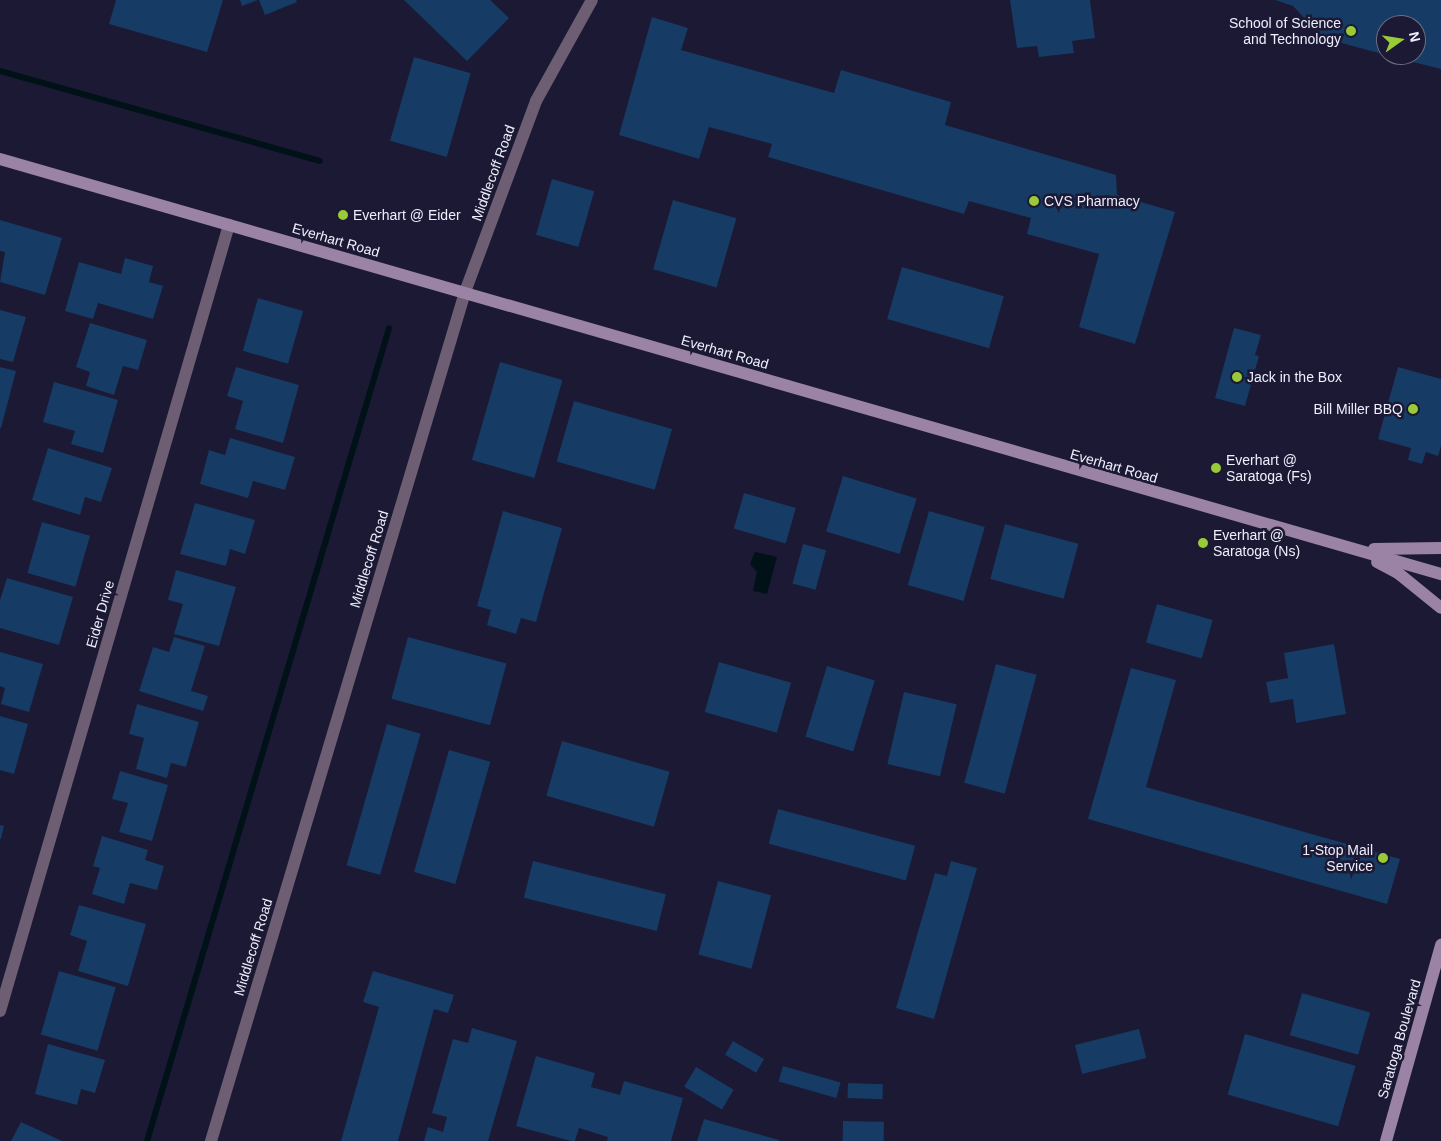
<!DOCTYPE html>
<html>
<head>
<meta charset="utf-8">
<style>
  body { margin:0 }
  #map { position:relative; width:1441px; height:1141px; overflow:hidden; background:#1b1933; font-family:Arial,sans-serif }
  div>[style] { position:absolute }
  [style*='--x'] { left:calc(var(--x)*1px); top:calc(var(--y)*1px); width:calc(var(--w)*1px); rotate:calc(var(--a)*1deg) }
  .water>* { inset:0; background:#001118 }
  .stream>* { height:6px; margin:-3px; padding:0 3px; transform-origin:3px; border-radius:3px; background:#001118 }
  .building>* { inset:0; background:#163b65; transform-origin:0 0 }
  .minor>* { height:12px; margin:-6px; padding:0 6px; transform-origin:6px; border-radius:6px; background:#6d5e73 }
  .tertiary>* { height:12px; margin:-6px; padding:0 6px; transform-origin:6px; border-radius:6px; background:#6d5e73 }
  .secondary>* { height:12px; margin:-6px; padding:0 6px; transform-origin:6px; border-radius:6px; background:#9b83a5 }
  .dots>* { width:14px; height:14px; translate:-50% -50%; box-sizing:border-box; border:2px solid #1b1933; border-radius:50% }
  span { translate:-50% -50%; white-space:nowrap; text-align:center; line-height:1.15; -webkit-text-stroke:5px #1b1933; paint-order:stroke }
  .poi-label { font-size:14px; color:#eeeefd }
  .right { translate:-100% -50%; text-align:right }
  .left { translate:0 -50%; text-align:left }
  .street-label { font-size:14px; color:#eeeefd }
  .north { position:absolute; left:1376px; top:15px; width:50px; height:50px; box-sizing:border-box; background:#1b1933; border:1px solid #6f6e84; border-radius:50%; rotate:77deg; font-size:14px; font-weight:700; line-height:20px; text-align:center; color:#eeeefd }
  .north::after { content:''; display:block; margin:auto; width:18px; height:22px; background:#98cb37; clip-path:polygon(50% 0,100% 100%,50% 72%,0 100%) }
</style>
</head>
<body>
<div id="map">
  <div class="water">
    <div style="clip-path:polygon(755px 552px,777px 557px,767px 594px,753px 591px,757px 572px,750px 564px)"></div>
  </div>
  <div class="stream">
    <div style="--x:0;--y:71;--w:332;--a:15.7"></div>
    <div style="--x:147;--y:1141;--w:848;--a:-73.42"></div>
  </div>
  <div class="building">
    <div style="clip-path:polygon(116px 0,223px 0,207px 52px,109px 24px)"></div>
    <div style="clip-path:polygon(240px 0,258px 0,242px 6px)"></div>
    <div style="clip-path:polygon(259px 0,296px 0,297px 2px,265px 15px)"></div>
    <div style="clip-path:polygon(404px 0,490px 0,509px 18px,467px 61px)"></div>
    <div style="clip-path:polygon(1010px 0,1090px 0,1095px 38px,1072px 41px,1074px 53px,1039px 57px,1037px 46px,1017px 48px)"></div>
    <div style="clip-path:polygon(1275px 0,1441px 0,1441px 69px,1389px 56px,1416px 55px,1416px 25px,1386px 25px,1386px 55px,1323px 38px,1293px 6px)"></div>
    <div style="clip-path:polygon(652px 17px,688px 28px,681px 50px,834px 93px,841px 70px,951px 102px,945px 125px,1116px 175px,1117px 195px,1175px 212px,1135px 344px,1079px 327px,1099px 254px,1027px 234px,1031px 218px,969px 201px,964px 214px,768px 157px,772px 144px,709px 127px,699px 159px,619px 135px)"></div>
    <div style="left:414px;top:57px;width:59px;height:87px;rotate:16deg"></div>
    <div style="left:552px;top:179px;width:44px;height:58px;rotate:16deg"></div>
    <div style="left:673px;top:200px;width:66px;height:72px;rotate:16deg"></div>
    <div style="clip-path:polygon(0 220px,62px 238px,45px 295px,0 282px,5px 252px,0 251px)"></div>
    <div style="clip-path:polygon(125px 258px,153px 266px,149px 282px,163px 286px,153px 319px,98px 303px,93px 319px,65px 311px,79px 262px,121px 274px)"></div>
    <div style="left:902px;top:267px;width:106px;height:54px;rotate:16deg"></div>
    <div style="left:258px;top:298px;width:47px;height:55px;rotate:16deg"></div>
    <div style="clip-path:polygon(0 310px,26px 317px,13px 362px,0 359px)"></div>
    <div style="clip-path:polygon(90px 323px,147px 340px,138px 370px,123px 366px,114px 395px,86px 386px,90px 372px,76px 367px)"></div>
    <div style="clip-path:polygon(1234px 328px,1261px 335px,1255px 355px,1259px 356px,1245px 406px,1215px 398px)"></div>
    <div style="left:500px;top:362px;width:65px;height:102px;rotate:16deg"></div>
    <div style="clip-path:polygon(0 367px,16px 371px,1px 428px,0 428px)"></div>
    <div style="clip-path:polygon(236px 367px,299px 385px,283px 443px,235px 429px,243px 401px,227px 396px)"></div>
    <div style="clip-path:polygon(1398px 367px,1441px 379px,1441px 446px,1438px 456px,1426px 452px,1422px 464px,1408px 460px,1411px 448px,1378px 439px)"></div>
    <div style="clip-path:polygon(54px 382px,118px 400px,103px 453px,71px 444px,75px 431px,43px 422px)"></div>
    <div style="left:574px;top:401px;width:102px;height:63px;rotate:16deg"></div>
    <div style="clip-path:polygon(230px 438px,295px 457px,285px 490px,253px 481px,248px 498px,200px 484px,209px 450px,225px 455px)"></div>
    <div style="clip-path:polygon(48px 448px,112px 468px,101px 502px,85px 497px,80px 515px,32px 500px)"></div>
    <div style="left:843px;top:476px;width:77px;height:58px;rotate:17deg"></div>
    <div style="left:744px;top:493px;width:54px;height:37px;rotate:16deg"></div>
    <div style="clip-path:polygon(195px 503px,255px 520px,245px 554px,230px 549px,226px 566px,180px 554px)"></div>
    <div style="clip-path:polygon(503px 511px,562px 528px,536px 622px,521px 618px,516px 634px,487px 625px,491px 610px,477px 606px)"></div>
    <div style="left:929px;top:511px;width:58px;height:77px;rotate:16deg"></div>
    <div style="left:42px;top:522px;width:50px;height:53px;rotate:16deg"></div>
    <div style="left:1005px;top:524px;width:76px;height:57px;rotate:15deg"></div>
    <div style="left:803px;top:544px;width:24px;height:41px;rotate:15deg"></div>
    <div style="clip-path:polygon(176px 570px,236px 587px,219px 646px,174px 634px,183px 604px,168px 600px)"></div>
    <div style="clip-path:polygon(7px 578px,73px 597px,59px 645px,0 628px,0 600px)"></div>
    <div style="left:1157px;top:604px;width:58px;height:40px;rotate:16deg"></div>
    <div style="clip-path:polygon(174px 637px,205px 646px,191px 691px,208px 696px,203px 711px,139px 691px,153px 647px,169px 652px)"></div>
    <div style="left:408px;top:637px;width:102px;height:64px;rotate:15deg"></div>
    <div style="clip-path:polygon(1334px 644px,1346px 714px,1296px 723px,1293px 699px,1270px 703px,1266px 682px,1288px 678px,1284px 653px)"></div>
    <div style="clip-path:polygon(0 652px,43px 664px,29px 712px,1px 704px,5px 688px,0 686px)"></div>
    <div style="left:719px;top:662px;width:75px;height:52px;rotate:16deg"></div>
    <div style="left:996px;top:664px;width:42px;height:123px;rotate:15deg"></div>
    <div style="left:827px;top:666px;width:50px;height:74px;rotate:17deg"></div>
    <div style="clip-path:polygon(1131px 668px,1176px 680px,1146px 787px,1400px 859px,1387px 904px,1088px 819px)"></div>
    <div style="left:904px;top:692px;width:54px;height:74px;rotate:13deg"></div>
    <div style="clip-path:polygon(137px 704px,199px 722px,186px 767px,171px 763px,167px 778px,136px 769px,144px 738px,129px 734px)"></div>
    <div style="clip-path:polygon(0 716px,28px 724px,14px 774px,0 770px)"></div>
    <div style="left:387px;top:724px;width:35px;height:147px;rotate:16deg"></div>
    <div style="left:562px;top:741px;width:112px;height:57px;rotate:16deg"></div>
    <div style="left:449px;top:750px;width:43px;height:127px;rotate:16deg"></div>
    <div style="clip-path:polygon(120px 771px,168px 785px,152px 841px,119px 832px,128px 803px,112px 799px)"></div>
    <div style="left:778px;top:809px;width:142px;height:36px;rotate:15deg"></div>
    <div style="clip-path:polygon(0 825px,4px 826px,1px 839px,0 839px)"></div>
    <div style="clip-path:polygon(102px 836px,148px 850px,145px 860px,164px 866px,157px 890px,130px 883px,124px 904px,92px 894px,100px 868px,93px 866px)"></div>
    <div style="left:533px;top:861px;width:137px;height:38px;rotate:14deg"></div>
    <div style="clip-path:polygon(951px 861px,977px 868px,934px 1019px,896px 1008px,935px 873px,947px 876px)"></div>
    <div style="left:718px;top:881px;width:55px;height:76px;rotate:15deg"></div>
    <div style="clip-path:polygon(79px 905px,146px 924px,128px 986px,78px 971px,87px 941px,70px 935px)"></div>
    <div style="left:59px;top:971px;width:59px;height:66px;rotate:16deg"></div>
    <div style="clip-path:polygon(373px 971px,454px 995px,448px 1013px,434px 1009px,398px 1141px,341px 1141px,379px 1007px,363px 1002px)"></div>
    <div style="left:1302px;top:993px;width:71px;height:44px;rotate:16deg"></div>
    <div style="clip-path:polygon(472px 1028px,517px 1041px,488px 1141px,424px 1141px,428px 1127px,443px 1132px,447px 1117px,432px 1113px,453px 1039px,468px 1043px)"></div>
    <div style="left:1139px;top:1029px;width:30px;height:66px;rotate:76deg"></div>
    <div style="left:1245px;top:1034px;width:115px;height:63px;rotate:16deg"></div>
    <div style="left:733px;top:1041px;width:36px;height:16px;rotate:30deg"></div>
    <div style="clip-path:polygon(48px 1044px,105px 1060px,95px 1093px,81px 1089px,77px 1105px,35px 1094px)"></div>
    <div style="clip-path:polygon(536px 1056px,595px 1073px,591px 1087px,620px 1095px,624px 1081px,683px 1098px,671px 1141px,607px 1141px,608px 1137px,579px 1128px,575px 1141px,571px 1141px,516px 1126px)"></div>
    <div style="left:783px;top:1066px;width:60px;height:16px;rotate:16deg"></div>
    <div style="left:696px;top:1067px;width:44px;height:23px;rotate:31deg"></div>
    <div style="left:848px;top:1083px;width:35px;height:15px;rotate:2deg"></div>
    <div style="clip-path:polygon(704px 1119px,779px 1140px,779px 1141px,697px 1141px)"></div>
    <div style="left:843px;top:1121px;width:41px;height:20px;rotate:1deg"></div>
    <div style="clip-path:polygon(21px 1122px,62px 1141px,11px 1141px)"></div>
  </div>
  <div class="minor">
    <div style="--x:0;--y:1011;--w:819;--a:-73.76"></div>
  </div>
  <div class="tertiary">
    <div style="--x:211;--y:1141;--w:886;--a:-73.34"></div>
    <div style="--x:465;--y:292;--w:204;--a:-69.6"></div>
    <div style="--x:536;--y:101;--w:115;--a:-61"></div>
  </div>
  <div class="secondary">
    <div style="--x:0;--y:159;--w:1500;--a:16.07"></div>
    <div style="--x:1374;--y:549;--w:67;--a:-0.9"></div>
    <div style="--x:1377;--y:562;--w:24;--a:28"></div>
    <div style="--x:1398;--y:573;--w:55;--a:39.1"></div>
    <div style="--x:1386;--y:1141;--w:204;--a:-74.3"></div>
  </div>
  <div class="dots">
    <div style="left:1351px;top:31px;background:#98cb37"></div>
    <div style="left:1034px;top:201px;background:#98cb37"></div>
    <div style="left:343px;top:215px;background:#98cb37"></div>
    <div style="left:1237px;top:377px;background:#98cb37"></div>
    <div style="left:1413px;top:409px;background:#98cb37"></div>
    <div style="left:1216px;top:468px;background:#98cb37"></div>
    <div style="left:1203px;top:543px;background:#98cb37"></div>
    <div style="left:1383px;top:858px;background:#98cb37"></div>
  </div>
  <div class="poi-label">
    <span class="right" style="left:1341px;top:31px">School of Science<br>and Technology</span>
    <span class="left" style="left:1044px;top:201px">CVS Pharmacy</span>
    <span class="left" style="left:353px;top:215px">Everhart @ Eider</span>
    <span class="left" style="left:1247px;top:377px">Jack in the Box</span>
    <span class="right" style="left:1403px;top:409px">Bill Miller BBQ</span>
    <span class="left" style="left:1226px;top:468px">Everhart @<br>Saratoga (Fs)</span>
    <span class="left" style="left:1213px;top:543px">Everhart @<br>Saratoga (Ns)</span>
    <span class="right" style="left:1373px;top:858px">1-Stop Mail<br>Service</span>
  </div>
  <div class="street-label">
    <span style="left:493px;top:173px;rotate:-70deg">Middlecoff Road</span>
    <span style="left:336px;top:240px;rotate:16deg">Everhart Road</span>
    <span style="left:725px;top:352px;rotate:16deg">Everhart Road</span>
    <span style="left:1114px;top:466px;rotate:16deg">Everhart Road</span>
    <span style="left:369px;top:559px;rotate:-73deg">Middlecoff Road</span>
    <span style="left:100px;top:614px;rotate:-74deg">Eider Drive</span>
    <span style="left:253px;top:947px;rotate:-73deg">Middlecoff Road</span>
    <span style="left:1399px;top:1039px;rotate:-74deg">Saratoga Boulevard</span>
  </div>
  <div class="north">N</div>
</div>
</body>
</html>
